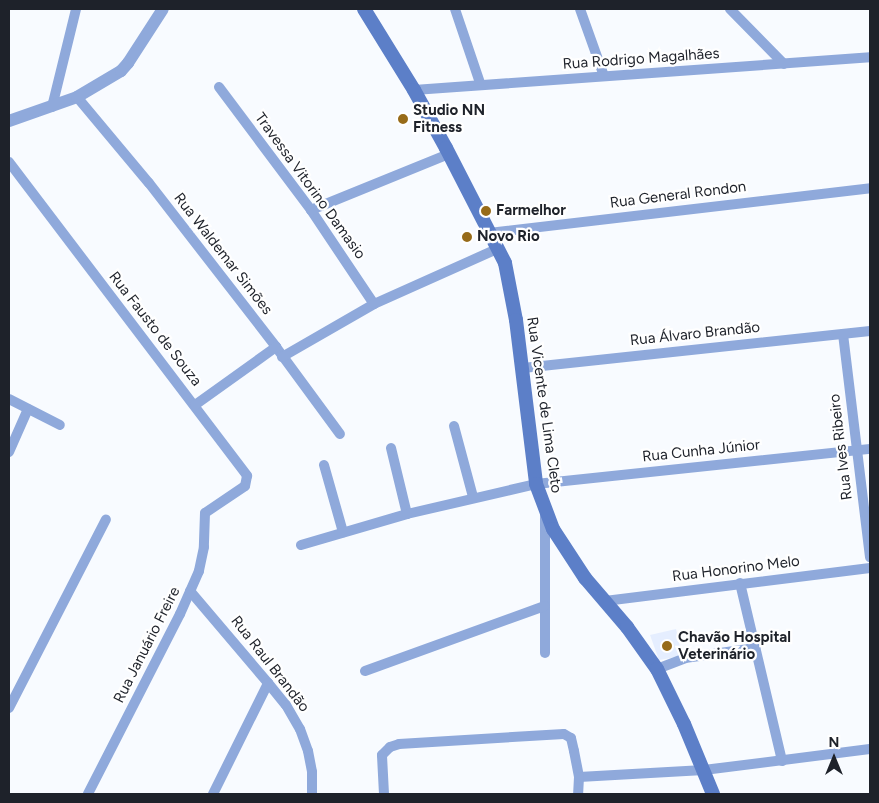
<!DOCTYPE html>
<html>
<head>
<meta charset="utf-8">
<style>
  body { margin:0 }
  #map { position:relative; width:879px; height:803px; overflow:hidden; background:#f8fbff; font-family:Figtree,sans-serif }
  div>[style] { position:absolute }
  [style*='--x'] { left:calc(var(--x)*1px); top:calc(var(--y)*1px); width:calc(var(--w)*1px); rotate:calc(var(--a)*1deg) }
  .built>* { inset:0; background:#e5eeff }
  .minor>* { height:10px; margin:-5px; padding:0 5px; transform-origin:5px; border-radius:5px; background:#8fa9db }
  .tertiary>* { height:12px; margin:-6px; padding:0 6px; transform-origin:6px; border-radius:6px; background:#8fa9db }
  .secondary>* { height:14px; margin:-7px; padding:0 7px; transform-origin:7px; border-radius:7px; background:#5c7fc8 }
  .dots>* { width:14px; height:14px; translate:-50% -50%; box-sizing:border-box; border:2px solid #fff; border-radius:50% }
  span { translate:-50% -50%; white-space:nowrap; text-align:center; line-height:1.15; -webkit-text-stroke:4.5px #fff; paint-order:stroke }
  .street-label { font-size:15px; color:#1e222a }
  .poi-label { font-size:15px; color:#1e222a; font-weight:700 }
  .left { translate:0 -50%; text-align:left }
  .frame { position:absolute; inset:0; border:10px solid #1e222a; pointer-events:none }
  .north { position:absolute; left:809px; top:733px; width:50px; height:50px; -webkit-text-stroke:4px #fff; paint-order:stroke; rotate:0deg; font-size:14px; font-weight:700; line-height:20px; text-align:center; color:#1e222a }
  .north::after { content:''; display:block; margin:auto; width:18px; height:22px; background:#1e222a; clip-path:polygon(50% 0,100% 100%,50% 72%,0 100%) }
</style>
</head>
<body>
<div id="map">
  <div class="built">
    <div style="clip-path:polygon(676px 629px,682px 656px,659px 660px,650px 635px)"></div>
  </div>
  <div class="minor">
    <div style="--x:455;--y:9;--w:78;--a:71.3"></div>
    <div style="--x:580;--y:9;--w:71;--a:70.3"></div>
    <div style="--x:730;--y:9;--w:77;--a:45.5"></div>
    <div style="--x:219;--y:87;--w:154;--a:53.2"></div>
    <div style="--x:311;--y:210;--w:113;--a:56.2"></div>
    <div style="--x:414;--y:90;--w:457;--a:-4.1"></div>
    <div style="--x:77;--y:97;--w:112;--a:50.1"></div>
    <div style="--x:149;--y:183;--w:207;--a:52.2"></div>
    <div style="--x:276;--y:347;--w:108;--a:53.7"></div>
    <div style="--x:52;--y:107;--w:101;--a:-76.2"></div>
    <div style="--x:9;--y:162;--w:394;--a:52.8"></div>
    <div style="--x:247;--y:476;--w:10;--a:101"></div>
    <div style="--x:245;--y:486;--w:48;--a:146"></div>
    <div style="--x:205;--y:513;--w:34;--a:92"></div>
    <div style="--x:204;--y:547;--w:25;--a:102"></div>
    <div style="--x:199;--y:571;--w:47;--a:113.8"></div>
    <div style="--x:180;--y:614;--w:202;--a:117.1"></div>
    <div style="--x:311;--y:210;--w:149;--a:-22.1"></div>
    <div style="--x:489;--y:233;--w:384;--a:-6.7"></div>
    <div style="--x:843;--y:334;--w:225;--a:83.1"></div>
    <div style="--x:282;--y:357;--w:106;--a:-29.9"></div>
    <div style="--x:374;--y:304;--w:135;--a:-24.1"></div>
    <div style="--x:523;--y:368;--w:349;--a:-6.1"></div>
    <div style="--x:9;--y:399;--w:57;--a:27"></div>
    <div style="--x:195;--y:405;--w:100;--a:-35.6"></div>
    <div style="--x:454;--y:426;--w:73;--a:75"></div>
    <div style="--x:391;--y:448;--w:68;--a:76.4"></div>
    <div style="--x:9;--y:452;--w:47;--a:-66.2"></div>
    <div style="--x:324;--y:465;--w:70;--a:74.2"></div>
    <div style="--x:545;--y:514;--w:139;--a:90"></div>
    <div style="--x:301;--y:545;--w:110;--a:-16.3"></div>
    <div style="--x:407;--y:514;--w:132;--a:-13.1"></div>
    <div style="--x:536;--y:484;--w:336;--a:-6"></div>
    <div style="--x:740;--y:583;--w:183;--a:76.7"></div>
    <div style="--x:190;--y:591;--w:121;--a:49.7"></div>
    <div style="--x:268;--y:683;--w:28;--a:51"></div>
    <div style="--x:286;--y:705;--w:28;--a:60"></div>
    <div style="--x:300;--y:729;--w:23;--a:70"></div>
    <div style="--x:308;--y:751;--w:21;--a:79"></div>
    <div style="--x:312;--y:772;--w:22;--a:90"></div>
    <div style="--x:605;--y:601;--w:267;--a:-7.1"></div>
    <div style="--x:657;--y:669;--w:30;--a:-21"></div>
    <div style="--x:685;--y:658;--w:71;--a:-8.1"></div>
    <div style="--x:365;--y:671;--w:191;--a:-19.9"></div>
    <div style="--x:9;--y:708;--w:212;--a:-62.8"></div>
    <div style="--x:579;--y:777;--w:125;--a:-3.2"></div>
    <div style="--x:704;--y:770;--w:167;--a:-7.2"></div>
    <div style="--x:213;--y:794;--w:124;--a:-63.6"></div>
    <div style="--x:384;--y:794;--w:39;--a:-93"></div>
    <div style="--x:382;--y:755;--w:11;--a:-45"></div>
    <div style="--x:390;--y:747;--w:9;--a:-18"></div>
    <div style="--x:399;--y:744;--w:165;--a:-3.5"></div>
    <div style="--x:564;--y:734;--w:8;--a:30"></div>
    <div style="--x:571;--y:738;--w:13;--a:77"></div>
    <div style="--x:574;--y:751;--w:26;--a:79"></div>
    <div style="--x:579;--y:777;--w:17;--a:93"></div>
  </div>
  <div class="tertiary">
    <div style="--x:9;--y:121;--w:72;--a:-19.4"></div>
    <div style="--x:77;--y:97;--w:51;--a:-30.6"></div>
    <div style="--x:121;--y:71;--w:11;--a:-49"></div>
    <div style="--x:128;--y:63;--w:64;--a:-57.1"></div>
  </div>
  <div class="secondary">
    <div style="--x:364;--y:9;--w:95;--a:58.3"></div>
    <div style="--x:414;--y:90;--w:66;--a:61.1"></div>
    <div style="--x:446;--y:148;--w:129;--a:62.8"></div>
    <div style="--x:505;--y:263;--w:58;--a:79.1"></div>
    <div style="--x:516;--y:320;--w:165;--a:83"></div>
    <div style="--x:536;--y:484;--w:48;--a:69.3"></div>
    <div style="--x:553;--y:529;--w:59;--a:56.9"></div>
    <div style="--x:585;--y:578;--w:65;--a:49.4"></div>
    <div style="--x:627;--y:627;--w:52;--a:54.5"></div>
    <div style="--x:657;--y:669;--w:61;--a:63.9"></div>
    <div style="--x:684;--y:724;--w:76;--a:67.5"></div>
  </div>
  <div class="dots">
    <div style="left:403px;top:119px;background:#976b19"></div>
    <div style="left:486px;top:211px;background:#976b19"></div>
    <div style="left:467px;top:237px;background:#976b19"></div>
    <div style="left:667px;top:646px;background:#976b19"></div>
  </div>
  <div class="street-label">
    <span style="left:641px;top:59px;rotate:-4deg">Rua Rodrigo Magalhães</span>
    <span style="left:310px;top:186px;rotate:54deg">Travessa Vitorino Damasio</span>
    <span style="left:678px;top:195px;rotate:-7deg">Rua General Rondon</span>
    <span style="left:223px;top:254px;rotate:52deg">Rua Waldemar Simões</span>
    <span style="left:155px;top:329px;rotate:52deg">Rua Fausto de Souza</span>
    <span style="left:695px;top:334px;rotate:-6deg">Rua Álvaro Brandão</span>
    <span style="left:544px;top:405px;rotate:82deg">Rua Vicente de Lima Cleto</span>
    <span style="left:841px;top:447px;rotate:-97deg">Rua Ives Ribeiro</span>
    <span style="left:701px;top:451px;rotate:-6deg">Rua Cunha Júnior</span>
    <span style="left:736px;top:569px;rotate:-7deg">Rua Honorino Melo</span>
    <span style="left:147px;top:645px;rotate:-63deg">Rua Januário Freire</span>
    <span style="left:270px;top:664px;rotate:52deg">Rua Raul Brandão</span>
  </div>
  <div class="poi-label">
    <span class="left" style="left:413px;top:119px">Studio NN<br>Fitness</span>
    <span class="left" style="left:496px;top:211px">Farmelhor</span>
    <span class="left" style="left:477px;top:237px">Novo Rio</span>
    <span class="left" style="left:678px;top:646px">Chavão Hospital<br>Veterinário</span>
  </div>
  <div class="frame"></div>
  <div class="north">N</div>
</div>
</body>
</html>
